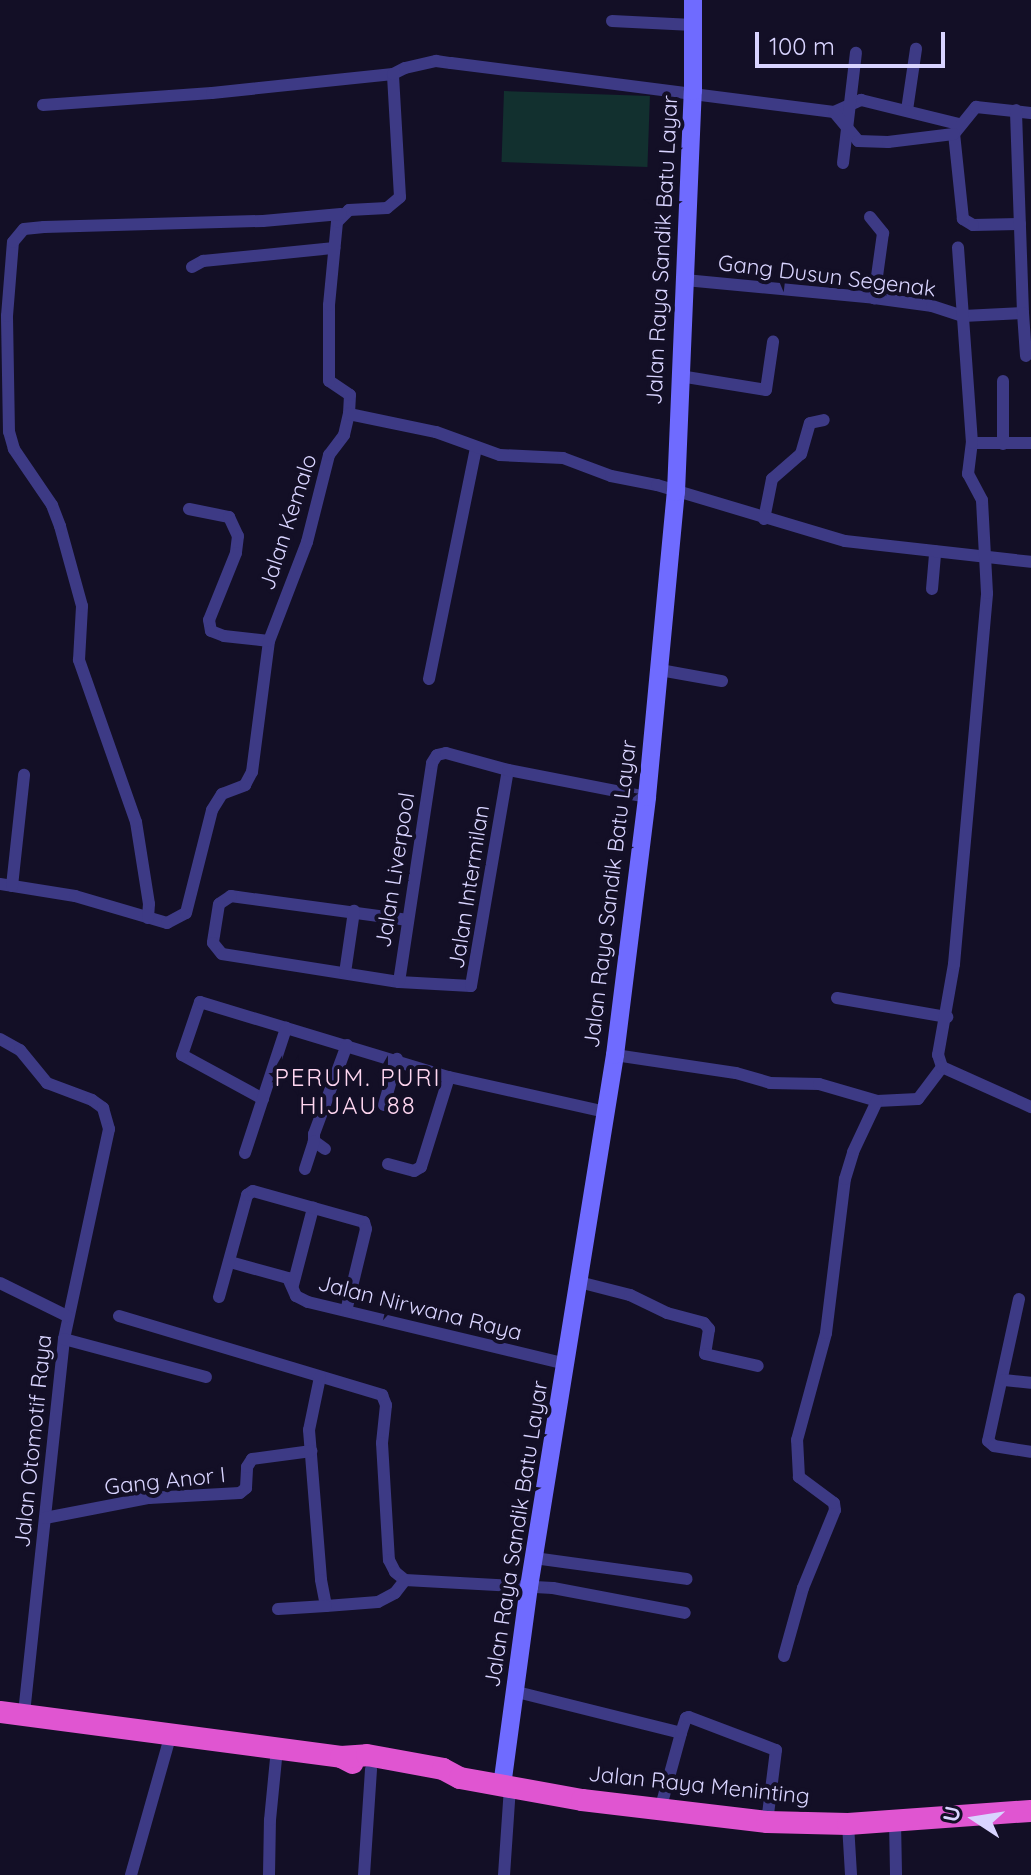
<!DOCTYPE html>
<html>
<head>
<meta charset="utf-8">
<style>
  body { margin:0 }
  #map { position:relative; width:1031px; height:1875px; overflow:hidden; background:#130f26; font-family:Quicksand,sans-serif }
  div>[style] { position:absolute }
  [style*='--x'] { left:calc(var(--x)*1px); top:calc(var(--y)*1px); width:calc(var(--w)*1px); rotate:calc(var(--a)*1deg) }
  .green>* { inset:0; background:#12302f; transform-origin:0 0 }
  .minor>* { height:12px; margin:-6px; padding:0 6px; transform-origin:6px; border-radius:6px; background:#3d3a85 }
  .secondary>* { height:18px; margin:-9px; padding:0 9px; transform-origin:9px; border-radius:9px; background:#6f6bff }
  .trunk>* { height:22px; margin:-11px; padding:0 11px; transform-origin:11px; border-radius:11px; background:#e055d1 }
  span { translate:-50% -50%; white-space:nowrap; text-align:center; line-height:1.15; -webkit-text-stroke:8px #130f26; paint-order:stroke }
  .street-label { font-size:22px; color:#d9d4ff }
  .neighbourhood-label { font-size:24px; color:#ffd6f0; letter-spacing:2px }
  .north { position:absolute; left:935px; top:1779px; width:80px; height:80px; -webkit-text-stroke:6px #130f26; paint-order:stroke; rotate:282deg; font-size:22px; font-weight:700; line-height:32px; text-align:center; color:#d9d4ff }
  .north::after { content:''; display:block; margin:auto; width:28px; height:36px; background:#d9d4ff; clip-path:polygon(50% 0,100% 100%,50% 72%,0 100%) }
  .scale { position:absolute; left:755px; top:32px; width:190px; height:36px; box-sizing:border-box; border:4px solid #d9d4ff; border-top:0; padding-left:10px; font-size:24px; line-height:28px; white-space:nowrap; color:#d9d4ff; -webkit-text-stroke:6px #130f26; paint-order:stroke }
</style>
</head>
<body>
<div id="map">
  <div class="green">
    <div style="left:504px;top:91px;width:146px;height:71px;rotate:2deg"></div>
  </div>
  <div class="minor">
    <div style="--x:612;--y:21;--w:81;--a:2.8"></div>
    <div style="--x:43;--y:105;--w:169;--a:-4.1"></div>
    <div style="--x:212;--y:93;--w:182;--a:-6"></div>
    <div style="--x:907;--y:110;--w:62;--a:-81.6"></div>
    <div style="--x:834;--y:112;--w:30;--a:-24"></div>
    <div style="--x:861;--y:100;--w:101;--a:13.8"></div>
    <div style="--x:843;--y:163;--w:111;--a:-83.3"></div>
    <div style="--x:870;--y:217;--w:21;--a:51"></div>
    <div style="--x:883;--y:233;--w:66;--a:97.9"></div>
    <div style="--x:1020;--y:224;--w:47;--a:178.8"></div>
    <div style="--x:973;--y:225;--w:12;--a:-149"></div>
    <div style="--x:963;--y:219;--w:85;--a:-96"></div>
    <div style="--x:954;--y:134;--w:35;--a:-51"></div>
    <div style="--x:976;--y:107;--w:55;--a:6.2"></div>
    <div style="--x:192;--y:267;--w:13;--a:-29"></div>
    <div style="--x:203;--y:261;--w:132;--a:-5.7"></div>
    <div style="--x:685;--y:280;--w:190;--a:5.4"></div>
    <div style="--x:874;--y:298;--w:59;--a:7.9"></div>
    <div style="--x:932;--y:306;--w:33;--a:18"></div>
    <div style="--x:963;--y:316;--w:60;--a:-2.9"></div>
    <div style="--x:1023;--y:313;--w:203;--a:-92"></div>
    <div style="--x:1023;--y:313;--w:43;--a:86"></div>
    <div style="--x:680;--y:376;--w:87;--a:9.2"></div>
    <div style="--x:766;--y:390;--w:49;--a:-81.7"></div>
    <div style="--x:1003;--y:381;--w:63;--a:90"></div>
    <div style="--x:349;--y:414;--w:19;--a:-87"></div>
    <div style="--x:350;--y:395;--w:25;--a:-146"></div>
    <div style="--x:329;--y:381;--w:76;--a:-90"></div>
    <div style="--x:329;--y:305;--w:83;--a:-84.5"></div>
    <div style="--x:337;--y:222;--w:17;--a:-45"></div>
    <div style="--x:349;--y:210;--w:38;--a:-3"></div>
    <div style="--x:387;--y:208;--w:17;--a:-40"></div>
    <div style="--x:400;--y:197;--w:123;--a:-93.3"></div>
    <div style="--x:393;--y:74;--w:13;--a:-27"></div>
    <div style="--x:405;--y:68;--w:32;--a:-13"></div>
    <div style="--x:436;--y:61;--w:15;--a:8"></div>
    <div style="--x:451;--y:63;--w:386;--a:7.3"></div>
    <div style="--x:834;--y:112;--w:38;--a:50"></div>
    <div style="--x:858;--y:141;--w:30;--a:2"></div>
    <div style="--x:888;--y:142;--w:66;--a:-6.9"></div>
    <div style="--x:972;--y:443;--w:59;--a:0"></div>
    <div style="--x:189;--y:509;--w:41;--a:11.3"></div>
    <div style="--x:229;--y:517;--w:21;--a:65"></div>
    <div style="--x:238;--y:536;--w:17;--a:97"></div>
    <div style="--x:236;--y:553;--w:72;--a:111.9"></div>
    <div style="--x:209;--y:620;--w:11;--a:80"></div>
    <div style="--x:211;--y:631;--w:14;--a:21"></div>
    <div style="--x:224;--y:636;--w:45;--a:6.3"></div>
    <div style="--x:764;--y:519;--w:41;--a:-78.7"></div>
    <div style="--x:772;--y:479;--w:38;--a:-41"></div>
    <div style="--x:801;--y:454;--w:32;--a:-74"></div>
    <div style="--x:810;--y:423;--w:14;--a:-12"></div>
    <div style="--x:932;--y:589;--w:38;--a:-85"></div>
    <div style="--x:660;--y:670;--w:63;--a:10.1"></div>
    <div style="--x:429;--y:679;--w:236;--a:-78.5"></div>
    <div style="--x:0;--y:884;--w:76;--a:9.1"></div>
    <div style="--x:75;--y:896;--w:96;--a:16.4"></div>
    <div style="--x:167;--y:923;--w:21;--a:-28"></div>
    <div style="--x:186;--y:913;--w:106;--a:-75.8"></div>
    <div style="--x:212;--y:810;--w:19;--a:-58"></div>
    <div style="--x:222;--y:794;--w:25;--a:-21"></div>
    <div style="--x:245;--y:785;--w:15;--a:-62"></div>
    <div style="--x:252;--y:772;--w:132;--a:-82.6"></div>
    <div style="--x:269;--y:641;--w:106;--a:-69"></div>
    <div style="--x:307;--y:542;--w:90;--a:-75.8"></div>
    <div style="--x:329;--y:455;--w:25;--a:-53"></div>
    <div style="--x:344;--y:435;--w:22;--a:-77"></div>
    <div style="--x:349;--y:414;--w:89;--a:11.7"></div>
    <div style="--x:436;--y:432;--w:68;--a:19.8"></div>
    <div style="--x:500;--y:455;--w:63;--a:2.7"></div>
    <div style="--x:563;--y:458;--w:51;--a:20.6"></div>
    <div style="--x:611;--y:476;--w:47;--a:11.1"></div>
    <div style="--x:657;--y:485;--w:196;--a:16.6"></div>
    <div style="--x:845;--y:541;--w:187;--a:6.4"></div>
    <div style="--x:12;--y:886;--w:112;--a:-83.8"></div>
    <div style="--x:148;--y:918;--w:14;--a:-86"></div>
    <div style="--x:149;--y:904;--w:83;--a:-99"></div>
    <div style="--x:136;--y:822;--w:172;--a:-109.4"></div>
    <div style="--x:79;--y:660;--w:54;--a:-86.8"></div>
    <div style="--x:82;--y:606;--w:83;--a:-105.4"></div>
    <div style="--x:60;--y:526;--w:22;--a:-111"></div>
    <div style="--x:52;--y:505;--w:68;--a:-124.2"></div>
    <div style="--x:14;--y:449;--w:18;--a:-106"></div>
    <div style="--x:9;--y:432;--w:116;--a:-91"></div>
    <div style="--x:7;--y:316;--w:74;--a:-85.4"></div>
    <div style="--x:13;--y:242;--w:17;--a:-50"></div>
    <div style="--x:24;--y:229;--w:20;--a:-6"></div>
    <div style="--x:44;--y:227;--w:219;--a:-1.6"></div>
    <div style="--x:263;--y:221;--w:78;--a:-5.1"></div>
    <div style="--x:408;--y:920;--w:179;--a:-172.3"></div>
    <div style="--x:231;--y:896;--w:14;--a:146"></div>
    <div style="--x:219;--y:904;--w:39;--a:99"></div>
    <div style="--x:213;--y:943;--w:14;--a:51"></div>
    <div style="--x:222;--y:954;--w:179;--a:9"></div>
    <div style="--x:399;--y:982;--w:72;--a:3.2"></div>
    <div style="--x:471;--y:986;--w:219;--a:-80.3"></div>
    <div style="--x:345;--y:973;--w:63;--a:-81.7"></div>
    <div style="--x:399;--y:982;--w:221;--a:-81.4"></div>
    <div style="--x:432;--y:763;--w:9;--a:-58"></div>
    <div style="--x:437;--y:755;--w:9;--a:-13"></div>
    <div style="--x:446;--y:753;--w:64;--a:15.3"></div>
    <div style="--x:508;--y:770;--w:142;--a:11"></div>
    <div style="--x:837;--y:998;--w:112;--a:9.8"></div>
    <div style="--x:0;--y:1039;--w:23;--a:29"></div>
    <div style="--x:20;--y:1050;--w:43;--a:50.7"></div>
    <div style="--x:47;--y:1083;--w:48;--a:20.7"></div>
    <div style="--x:92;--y:1100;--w:14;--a:36"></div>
    <div style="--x:103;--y:1108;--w:22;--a:74"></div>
    <div style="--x:109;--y:1129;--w:215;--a:102.1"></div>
    <div style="--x:64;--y:1339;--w:377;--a:96.1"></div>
    <div style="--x:615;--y:1055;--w:122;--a:8.5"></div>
    <div style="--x:736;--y:1073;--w:35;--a:16"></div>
    <div style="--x:770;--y:1083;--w:49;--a:1.2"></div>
    <div style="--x:819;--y:1084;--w:60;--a:16.3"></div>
    <div style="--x:877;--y:1101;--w:41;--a:-2.8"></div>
    <div style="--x:918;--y:1099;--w:40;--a:-53"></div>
    <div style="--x:942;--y:1067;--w:98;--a:24.2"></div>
    <div style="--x:942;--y:1067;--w:13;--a:-108"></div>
    <div style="--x:938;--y:1055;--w:92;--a:-80"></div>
    <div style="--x:954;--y:964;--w:372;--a:-84.9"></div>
    <div style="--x:987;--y:593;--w:93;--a:-93.1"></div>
    <div style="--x:982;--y:500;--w:30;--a:-118"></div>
    <div style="--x:968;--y:474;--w:31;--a:-83"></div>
    <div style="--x:972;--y:443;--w:196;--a:-94.1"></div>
    <div style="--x:263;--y:1099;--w:92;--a:-151.5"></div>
    <div style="--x:182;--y:1055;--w:56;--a:-71.2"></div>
    <div style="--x:200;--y:1002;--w:260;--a:16.8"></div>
    <div style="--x:449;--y:1077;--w:160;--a:12.6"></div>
    <div style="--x:384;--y:1105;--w:48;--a:-74.2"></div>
    <div style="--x:325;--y:1149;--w:14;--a:-144"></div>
    <div style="--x:314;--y:1141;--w:7;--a:-90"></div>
    <div style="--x:314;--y:1134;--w:95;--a:-69.7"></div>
    <div style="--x:245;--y:1153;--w:132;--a:-71.8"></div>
    <div style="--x:388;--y:1164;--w:27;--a:15"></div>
    <div style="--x:414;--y:1171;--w:8;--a:-30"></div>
    <div style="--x:421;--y:1167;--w:94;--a:-72.7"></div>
    <div style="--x:305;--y:1169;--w:29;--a:-72"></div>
    <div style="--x:230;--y:1262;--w:60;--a:15.4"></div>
    <div style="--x:288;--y:1278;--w:20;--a:66"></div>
    <div style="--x:296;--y:1296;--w:13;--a:27"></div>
    <div style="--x:308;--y:1302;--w:265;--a:13.5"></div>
    <div style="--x:579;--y:1282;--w:53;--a:14.3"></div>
    <div style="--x:630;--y:1295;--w:41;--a:25.9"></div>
    <div style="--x:667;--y:1313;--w:38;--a:15"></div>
    <div style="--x:704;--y:1323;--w:8;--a:50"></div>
    <div style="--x:709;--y:1329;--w:25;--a:99"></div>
    <div style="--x:705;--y:1354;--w:54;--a:12.8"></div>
    <div style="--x:0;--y:1283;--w:75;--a:26.2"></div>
    <div style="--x:293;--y:1285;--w:80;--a:-75.4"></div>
    <div style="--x:219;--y:1297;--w:106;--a:-74.6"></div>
    <div style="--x:247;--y:1195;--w:7;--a:-34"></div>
    <div style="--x:253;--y:1191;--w:115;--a:15.6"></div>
    <div style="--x:364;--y:1222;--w:7;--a:74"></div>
    <div style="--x:366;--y:1229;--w:84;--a:103.7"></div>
    <div style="--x:1019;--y:1299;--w:145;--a:102.3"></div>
    <div style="--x:988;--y:1441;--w:8;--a:40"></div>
    <div style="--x:994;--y:1446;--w:37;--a:9"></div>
    <div style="--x:119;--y:1316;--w:275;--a:16.7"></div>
    <div style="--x:382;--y:1395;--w:11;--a:68"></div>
    <div style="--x:386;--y:1405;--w:38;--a:96"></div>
    <div style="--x:382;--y:1443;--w:117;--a:86.6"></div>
    <div style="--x:389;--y:1560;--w:13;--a:63"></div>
    <div style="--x:395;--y:1572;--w:13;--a:39"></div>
    <div style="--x:405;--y:1580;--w:148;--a:3.1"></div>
    <div style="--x:553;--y:1588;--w:134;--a:10.7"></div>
    <div style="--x:64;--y:1339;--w:147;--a:15"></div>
    <div style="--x:320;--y:1377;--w:54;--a:101.7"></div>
    <div style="--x:309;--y:1430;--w:150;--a:85.4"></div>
    <div style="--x:321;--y:1580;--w:26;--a:79"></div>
    <div style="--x:326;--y:1606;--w:52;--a:-4.4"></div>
    <div style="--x:378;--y:1602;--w:19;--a:-28"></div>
    <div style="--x:395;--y:1593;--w:16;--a:-52"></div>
    <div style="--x:1004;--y:1380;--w:27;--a:6"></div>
    <div style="--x:45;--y:1518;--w:106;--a:-10.9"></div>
    <div style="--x:149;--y:1498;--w:91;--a:-3.1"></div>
    <div style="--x:240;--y:1493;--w:8;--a:-40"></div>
    <div style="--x:246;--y:1488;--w:21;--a:-87"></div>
    <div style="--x:247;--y:1467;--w:9;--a:-58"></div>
    <div style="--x:252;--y:1459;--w:60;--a:-7.7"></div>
    <div style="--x:534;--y:1558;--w:154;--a:7.8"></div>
    <div style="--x:278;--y:1609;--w:48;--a:-3.6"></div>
    <div style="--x:784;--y:1656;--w:71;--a:-74.4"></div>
    <div style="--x:803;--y:1588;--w:84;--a:-67.7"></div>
    <div style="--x:835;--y:1510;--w:7;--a:-98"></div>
    <div style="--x:834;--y:1503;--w:44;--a:-143.4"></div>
    <div style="--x:799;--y:1477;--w:37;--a:-93"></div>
    <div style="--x:797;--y:1440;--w:111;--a:-74.8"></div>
    <div style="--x:826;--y:1333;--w:155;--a:-83"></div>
    <div style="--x:845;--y:1179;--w:28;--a:-73"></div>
    <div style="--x:853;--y:1152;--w:56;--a:-64.8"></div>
    <div style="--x:517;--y:1692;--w:169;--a:14"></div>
    <div style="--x:660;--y:1810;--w:80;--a:-74.7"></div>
    <div style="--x:681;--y:1733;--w:16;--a:-72"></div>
    <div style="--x:686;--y:1718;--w:3;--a:-18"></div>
    <div style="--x:689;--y:1717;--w:93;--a:20.8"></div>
    <div style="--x:776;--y:1750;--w:73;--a:97.1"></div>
    <div style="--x:895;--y:1821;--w:54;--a:88.9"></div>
    <div style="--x:848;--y:1824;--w:51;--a:86.6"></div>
    <div style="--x:131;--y:1875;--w:147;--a:-74.2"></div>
    <div style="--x:269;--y:1875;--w:55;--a:-89"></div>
    <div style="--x:270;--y:1820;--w:72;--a:-84.4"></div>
    <div style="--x:364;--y:1875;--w:106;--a:-86.2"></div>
    <div style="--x:504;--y:1875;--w:87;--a:-86.1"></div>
  </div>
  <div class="secondary">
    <div style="--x:502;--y:1786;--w:201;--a:-82.3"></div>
    <div style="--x:529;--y:1587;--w:539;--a:-80.82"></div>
    <div style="--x:615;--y:1055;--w:260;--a:-82.9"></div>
    <div style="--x:647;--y:797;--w:306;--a:-84.6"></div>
    <div style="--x:676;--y:492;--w:401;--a:-87.6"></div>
    <div style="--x:693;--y:91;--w:91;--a:-90"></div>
  </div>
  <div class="trunk">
    <div style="--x:0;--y:1712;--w:344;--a:7.5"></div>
    <div style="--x:341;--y:1757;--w:13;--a:27"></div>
    <div style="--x:341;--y:1757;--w:26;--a:-4"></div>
    <div style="--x:367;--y:1755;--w:77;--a:10.4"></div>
    <div style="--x:443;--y:1769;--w:19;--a:28"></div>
    <div style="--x:460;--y:1778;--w:124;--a:10.2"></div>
    <div style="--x:582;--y:1800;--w:186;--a:6.8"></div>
    <div style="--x:767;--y:1822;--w:81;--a:1.4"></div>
    <div style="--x:848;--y:1824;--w:183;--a:-4.1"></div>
  </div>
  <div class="street-label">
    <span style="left:662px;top:250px;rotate:-87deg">Jalan Raya Sandik Batu Layar</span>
    <span style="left:827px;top:276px;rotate:7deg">Gang Dusun Segenak</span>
    <span style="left:288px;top:522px;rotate:-72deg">Jalan Kemalo</span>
    <span style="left:395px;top:870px;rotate:-81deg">Jalan Liverpool</span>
    <span style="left:469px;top:887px;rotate:-81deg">Jalan Intermilan</span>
    <span style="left:610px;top:894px;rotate:-83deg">Jalan Raya Sandik Batu Layar</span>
    <span style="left:420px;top:1308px;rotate:14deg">Jalan Nirwana Raya</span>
    <span style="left:33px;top:1441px;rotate:-84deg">Jalan Otomotif Raya</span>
    <span style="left:165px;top:1481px;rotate:-6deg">Gang Anor I</span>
    <span style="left:516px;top:1534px;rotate:-81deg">Jalan Raya Sandik Batu Layar</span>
    <span style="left:699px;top:1785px;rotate:6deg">Jalan Raya Meninting</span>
  </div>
  <div class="neighbourhood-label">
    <span style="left:358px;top:1092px">PERUM. PURI<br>HIJAU 88</span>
  </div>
  <div class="north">U</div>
  <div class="scale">100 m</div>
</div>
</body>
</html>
